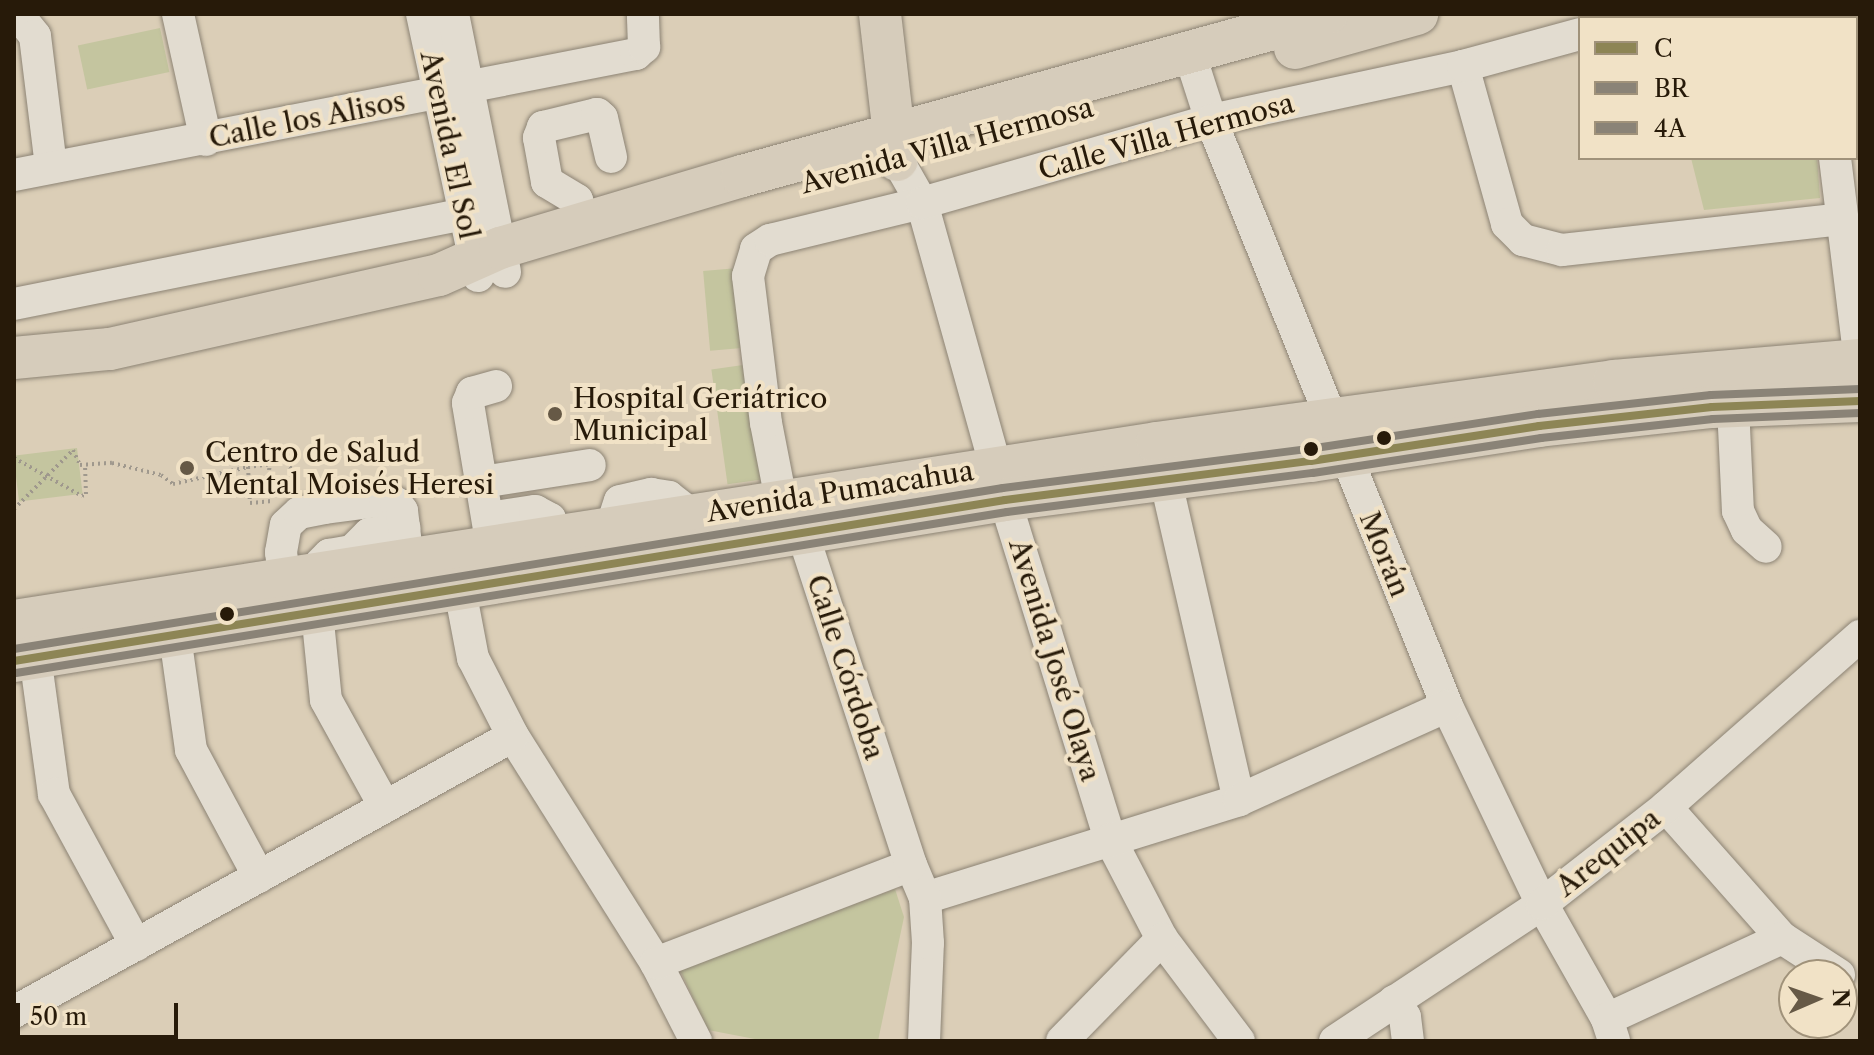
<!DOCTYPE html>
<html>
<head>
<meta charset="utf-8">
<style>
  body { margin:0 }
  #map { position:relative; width:1874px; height:1055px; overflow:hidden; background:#dbceb7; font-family:"Libre Caslon Text",serif }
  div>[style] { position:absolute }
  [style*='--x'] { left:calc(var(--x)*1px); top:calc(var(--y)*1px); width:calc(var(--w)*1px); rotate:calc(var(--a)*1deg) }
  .green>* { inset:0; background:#c4c59f; transform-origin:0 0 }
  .path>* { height:4px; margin-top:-2px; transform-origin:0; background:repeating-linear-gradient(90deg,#9f988d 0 2px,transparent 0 6px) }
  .roads { filter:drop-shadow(0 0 2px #8c8374) drop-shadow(0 0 2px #8c8374) }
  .minor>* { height:32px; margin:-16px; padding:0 16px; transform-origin:16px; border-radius:16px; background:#e2dcd0 }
  .major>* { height:42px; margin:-21px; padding:0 21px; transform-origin:21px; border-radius:21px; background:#d6ccbb }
  .bus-1>* { height:8px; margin:-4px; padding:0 4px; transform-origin:4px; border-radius:4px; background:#8d8555 }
  .bus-2>* { height:8px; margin:-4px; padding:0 4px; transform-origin:4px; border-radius:4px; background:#8a8377 }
  .bus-3>* { height:8px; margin:-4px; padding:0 4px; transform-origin:4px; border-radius:4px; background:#8a8377 }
  .dots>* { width:22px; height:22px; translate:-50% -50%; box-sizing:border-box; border:4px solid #f1e2c6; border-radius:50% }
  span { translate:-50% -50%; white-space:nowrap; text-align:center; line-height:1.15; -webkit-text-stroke:8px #f1e2c6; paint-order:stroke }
  .street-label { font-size:28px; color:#271a09 }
  .poi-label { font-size:28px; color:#271a09 }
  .left { translate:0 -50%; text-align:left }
  .frame { position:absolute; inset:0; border:16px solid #271a09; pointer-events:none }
  .legend { position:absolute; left:1578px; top:16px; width:280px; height:144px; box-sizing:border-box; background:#f1e2c6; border:2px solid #a0927a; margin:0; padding:10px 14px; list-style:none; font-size:24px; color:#271a09 }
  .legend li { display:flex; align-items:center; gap:16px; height:40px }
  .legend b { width:40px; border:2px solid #a0927a }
  .north { position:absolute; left:1778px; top:959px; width:80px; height:80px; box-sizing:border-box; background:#f1e2c6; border:2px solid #a0927a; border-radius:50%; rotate:88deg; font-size:22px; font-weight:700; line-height:32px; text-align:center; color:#271a09 }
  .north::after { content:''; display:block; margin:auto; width:28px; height:36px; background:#665946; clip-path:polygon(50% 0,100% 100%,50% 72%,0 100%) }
  .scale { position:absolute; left:16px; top:1003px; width:162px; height:36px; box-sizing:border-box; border:4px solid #271a09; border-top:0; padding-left:10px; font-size:24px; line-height:28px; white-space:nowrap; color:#271a09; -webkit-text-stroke:6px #f1e2c6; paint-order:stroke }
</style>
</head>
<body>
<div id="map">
  <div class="green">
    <div style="left:160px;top:28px;width:45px;height:84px;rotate:78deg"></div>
    <div style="clip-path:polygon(1691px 158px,1817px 158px,1820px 198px,1704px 210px)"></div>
    <div style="left:738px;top:268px;width:80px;height:35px;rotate:85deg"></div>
    <div style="left:750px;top:364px;width:116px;height:39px;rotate:82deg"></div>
    <div style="left:77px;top:448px;width:46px;height:64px;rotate:83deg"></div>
    <div style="clip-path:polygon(895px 889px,904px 917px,878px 1041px,765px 1041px,708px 1030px,680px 970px)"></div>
  </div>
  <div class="path">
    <div style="--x:581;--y:422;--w:17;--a:77"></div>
    <div style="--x:14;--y:458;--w:78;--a:29.2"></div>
    <div style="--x:82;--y:496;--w:4;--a:-27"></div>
    <div style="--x:86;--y:494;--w:29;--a:-92"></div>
    <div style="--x:248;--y:467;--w:38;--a:-7"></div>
    <div style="--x:286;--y:462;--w:11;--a:52"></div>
    <div style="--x:293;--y:471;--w:11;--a:105"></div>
    <div style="--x:290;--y:482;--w:16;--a:169"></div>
    <div style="--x:274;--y:485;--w:11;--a:-124"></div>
    <div style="--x:268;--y:476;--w:11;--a:-80"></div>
    <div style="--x:14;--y:509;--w:83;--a:-45"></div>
    <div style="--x:73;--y:450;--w:17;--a:65"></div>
    <div style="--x:80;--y:465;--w:32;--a:-4"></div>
    <div style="--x:112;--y:463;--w:50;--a:13.8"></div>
    <div style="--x:161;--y:475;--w:15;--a:37"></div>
    <div style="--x:173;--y:484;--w:77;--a:-12.8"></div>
    <div style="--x:248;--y:467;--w:36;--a:87"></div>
    <div style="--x:250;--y:503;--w:22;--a:-5"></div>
  </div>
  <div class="roads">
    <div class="minor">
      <div style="--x:178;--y:14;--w:129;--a:77.5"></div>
      <div style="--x:422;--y:14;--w:268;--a:77.9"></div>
      <div style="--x:453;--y:14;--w:263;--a:78.6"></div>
      <div style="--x:1641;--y:18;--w:16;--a:-15"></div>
      <div style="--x:14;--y:20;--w:9;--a:6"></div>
      <div style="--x:23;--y:21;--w:19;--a:51"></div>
      <div style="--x:35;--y:36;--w:132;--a:83"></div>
      <div style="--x:1189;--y:52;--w:71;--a:72.1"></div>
      <div style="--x:1211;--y:120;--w:632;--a:68.06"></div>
      <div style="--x:1447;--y:706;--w:220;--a:64.4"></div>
      <div style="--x:1542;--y:904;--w:132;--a:60.5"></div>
      <div style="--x:1607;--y:1019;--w:23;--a:72"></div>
      <div style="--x:1463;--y:66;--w:164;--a:74.4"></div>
      <div style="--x:1507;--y:224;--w:23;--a:45"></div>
      <div style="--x:1523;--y:240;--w:40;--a:14.4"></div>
      <div style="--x:1562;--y:250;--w:281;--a:-6.3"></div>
      <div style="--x:1856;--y:69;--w:4;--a:-27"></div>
      <div style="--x:1835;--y:158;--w:205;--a:83"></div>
      <div style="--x:898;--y:161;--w:48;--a:60.3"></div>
      <div style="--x:922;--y:203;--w:308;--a:74.4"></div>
      <div style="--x:1005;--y:500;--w:355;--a:72.8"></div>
      <div style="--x:1110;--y:839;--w:113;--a:62.5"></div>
      <div style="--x:1162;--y:939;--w:128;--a:53"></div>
      <div style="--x:14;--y:175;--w:634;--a:-11.01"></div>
      <div style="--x:636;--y:54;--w:11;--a:-41"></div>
      <div style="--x:644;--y:47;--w:33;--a:-92"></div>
      <div style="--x:584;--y:223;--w:24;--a:-107"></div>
      <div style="--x:577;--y:200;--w:35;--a:-149"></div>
      <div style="--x:547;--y:182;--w:45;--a:-100.3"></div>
      <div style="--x:539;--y:138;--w:12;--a:-70"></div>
      <div style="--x:543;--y:127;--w:56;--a:-13.5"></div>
      <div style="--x:597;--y:114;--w:6;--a:39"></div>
      <div style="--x:602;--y:118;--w:40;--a:77"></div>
      <div style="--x:14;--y:304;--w:458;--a:-11.3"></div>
      <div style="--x:1732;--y:385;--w:126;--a:87.3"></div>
      <div style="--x:1738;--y:511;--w:21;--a:65"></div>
      <div style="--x:1747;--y:530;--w:25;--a:42"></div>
      <div style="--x:1161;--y:460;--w:349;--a:77.1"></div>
      <div style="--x:482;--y:482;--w:109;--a:-8.9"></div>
      <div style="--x:488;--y:518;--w:48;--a:-8.5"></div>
      <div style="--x:535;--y:511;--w:17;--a:28"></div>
      <div style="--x:550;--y:519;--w:18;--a:71"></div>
      <div style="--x:611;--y:528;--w:28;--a:-72"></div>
      <div style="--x:620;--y:501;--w:32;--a:-13"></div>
      <div style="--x:651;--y:494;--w:18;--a:9"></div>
      <div style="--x:669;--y:497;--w:29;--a:38"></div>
      <div style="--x:492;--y:547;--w:146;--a:-99.5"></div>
      <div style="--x:468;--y:403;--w:11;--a:-68"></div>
      <div style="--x:472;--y:393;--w:25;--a:-16"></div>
      <div style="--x:320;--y:564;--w:13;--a:-45"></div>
      <div style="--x:329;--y:555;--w:23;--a:-10"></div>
      <div style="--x:352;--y:551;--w:24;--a:-45"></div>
      <div style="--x:369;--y:534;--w:36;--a:-10"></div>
      <div style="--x:456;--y:569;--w:91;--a:79.2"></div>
      <div style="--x:473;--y:658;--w:88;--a:62.9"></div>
      <div style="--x:513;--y:736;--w:268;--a:57.8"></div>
      <div style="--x:656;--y:963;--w:88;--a:62.9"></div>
      <div style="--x:285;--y:581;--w:29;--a:-98"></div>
      <div style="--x:281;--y:552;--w:27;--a:-80"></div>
      <div style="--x:286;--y:525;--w:18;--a:-43"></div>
      <div style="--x:299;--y:513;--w:26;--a:-11"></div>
      <div style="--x:325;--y:508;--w:61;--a:-7.6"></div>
      <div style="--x:385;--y:500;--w:11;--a:15"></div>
      <div style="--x:396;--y:503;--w:10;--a:53"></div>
      <div style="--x:402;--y:511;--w:50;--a:83.2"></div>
      <div style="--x:317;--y:612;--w:88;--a:84.2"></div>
      <div style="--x:326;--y:700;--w:122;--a:61.1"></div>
      <div style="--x:32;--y:634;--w:162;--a:82.2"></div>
      <div style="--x:54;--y:794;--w:172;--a:61.5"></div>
      <div style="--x:175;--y:636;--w:115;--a:82"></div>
      <div style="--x:191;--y:750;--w:144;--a:61.8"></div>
      <div style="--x:1666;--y:807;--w:175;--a:48.5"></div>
      <div style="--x:1782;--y:938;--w:68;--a:33"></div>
      <div style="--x:925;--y:898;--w:329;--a:-17.3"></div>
      <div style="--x:1239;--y:800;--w:228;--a:-24.3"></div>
      <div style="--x:656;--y:963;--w:273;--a:-21"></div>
      <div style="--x:1394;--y:1001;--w:19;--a:55"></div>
      <div style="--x:1405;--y:1017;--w:24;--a:83"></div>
      <div style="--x:14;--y:1012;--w:570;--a:-28.95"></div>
      <div style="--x:1607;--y:1019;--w:193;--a:-24.8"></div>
      <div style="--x:924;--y:1041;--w:98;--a:-87.7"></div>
      <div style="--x:928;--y:943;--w:45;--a:-93.8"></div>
      <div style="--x:925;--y:898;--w:36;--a:-113"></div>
      <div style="--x:911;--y:865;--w:351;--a:-108.1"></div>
      <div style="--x:802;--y:531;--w:37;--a:-124"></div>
      <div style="--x:781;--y:500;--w:78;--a:-101"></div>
      <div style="--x:766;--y:423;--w:148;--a:-97"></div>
      <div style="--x:748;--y:276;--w:28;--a:-73"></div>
      <div style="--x:756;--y:249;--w:17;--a:-33"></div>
      <div style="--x:770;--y:240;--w:156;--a:-13.7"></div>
      <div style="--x:922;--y:203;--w:301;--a:-16"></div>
      <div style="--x:1211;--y:120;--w:258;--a:-12.1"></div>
      <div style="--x:1463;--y:66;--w:121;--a:-15.3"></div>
      <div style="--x:1062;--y:1041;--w:143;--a:-45.6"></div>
      <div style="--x:1335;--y:1041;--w:248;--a:-33.5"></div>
      <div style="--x:1542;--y:904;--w:157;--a:-38"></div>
      <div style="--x:1666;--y:807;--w:259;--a:-41.4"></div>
    </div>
    <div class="major">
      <div style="--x:880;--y:14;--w:147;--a:83.4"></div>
      <div style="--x:1295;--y:48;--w:127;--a:-15.6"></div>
      <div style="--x:14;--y:358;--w:96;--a:-5.4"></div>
      <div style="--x:110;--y:349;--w:337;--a:-12.7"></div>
      <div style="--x:439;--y:275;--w:67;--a:-23.9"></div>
      <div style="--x:500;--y:248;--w:252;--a:-16.6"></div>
      <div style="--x:742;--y:176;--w:607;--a:-15.48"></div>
      <div style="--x:14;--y:621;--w:1157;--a:-8.85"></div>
      <div style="--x:1157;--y:443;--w:461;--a:-7.7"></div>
      <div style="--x:1614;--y:381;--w:247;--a:-4.9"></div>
      <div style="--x:14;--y:661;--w:1004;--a:-9.23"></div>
      <div style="--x:1005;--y:500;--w:308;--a:-7.3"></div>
      <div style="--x:1311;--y:461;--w:231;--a:-8.7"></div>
      <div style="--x:1539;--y:426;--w:174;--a:-6.3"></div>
      <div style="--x:1712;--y:407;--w:148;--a:-2.3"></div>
    </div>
  </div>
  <div class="bus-1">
    <div style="--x:14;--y:661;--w:1004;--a:-9.23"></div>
    <div style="--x:1005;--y:500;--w:308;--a:-7.3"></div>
    <div style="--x:1311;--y:461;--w:231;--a:-8.7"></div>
    <div style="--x:1539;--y:426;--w:174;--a:-6.3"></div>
    <div style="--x:1712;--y:407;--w:148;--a:-2.3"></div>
  </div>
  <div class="bus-2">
    <div style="--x:16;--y:673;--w:1004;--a:-9.23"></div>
    <div style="--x:1007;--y:512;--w:308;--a:-7.3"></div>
    <div style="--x:1313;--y:473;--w:231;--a:-8.7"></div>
    <div style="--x:1541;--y:438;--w:173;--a:-6.3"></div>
    <div style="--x:1713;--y:419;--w:147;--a:-2.3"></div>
  </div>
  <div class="bus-3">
    <div style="--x:14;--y:649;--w:1002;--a:-9.25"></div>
    <div style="--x:1003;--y:488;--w:308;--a:-7.3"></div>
    <div style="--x:1309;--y:449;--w:232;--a:-8.7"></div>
    <div style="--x:1538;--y:414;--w:174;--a:-6.3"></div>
    <div style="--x:1711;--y:395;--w:149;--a:-2.3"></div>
  </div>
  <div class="dots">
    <div style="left:555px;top:414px;background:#665946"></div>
    <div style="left:1384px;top:438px;background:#271a09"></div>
    <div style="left:1311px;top:449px;background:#271a09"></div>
    <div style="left:187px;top:468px;background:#665946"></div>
    <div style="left:227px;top:614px;background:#271a09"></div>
  </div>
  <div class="street-label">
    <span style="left:307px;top:119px;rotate:-11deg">Calle los Alisos</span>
    <span style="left:1166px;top:136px;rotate:-15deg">Calle Villa Hermosa</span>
    <span style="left:450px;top:145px;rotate:78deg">Avenida El Sol</span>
    <span style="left:947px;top:145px;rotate:-15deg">Avenida Villa Hermosa</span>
    <span style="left:840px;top:491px;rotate:-9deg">Avenida Pumacahua</span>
    <span style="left:1385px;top:554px;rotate:68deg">Morán</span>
    <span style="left:1055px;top:660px;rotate:73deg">Avenida José Olaya</span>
    <span style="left:846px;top:667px;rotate:72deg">Calle Córdoba</span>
    <span style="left:1608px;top:852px;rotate:-38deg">Arequipa</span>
  </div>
  <div class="poi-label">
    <span class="left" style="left:573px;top:414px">Hospital Geriátrico<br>Municipal</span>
    <span class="left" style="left:205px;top:468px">Centro de Salud<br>Mental Moisés Heresi</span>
  </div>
  <div class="frame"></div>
  <ul class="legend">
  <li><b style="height:10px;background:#8d8555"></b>C</li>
  <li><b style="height:10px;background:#8a8377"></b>BR</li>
  <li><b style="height:10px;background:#8a8377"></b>4A</li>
  </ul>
  <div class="north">N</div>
  <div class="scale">50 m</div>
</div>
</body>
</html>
